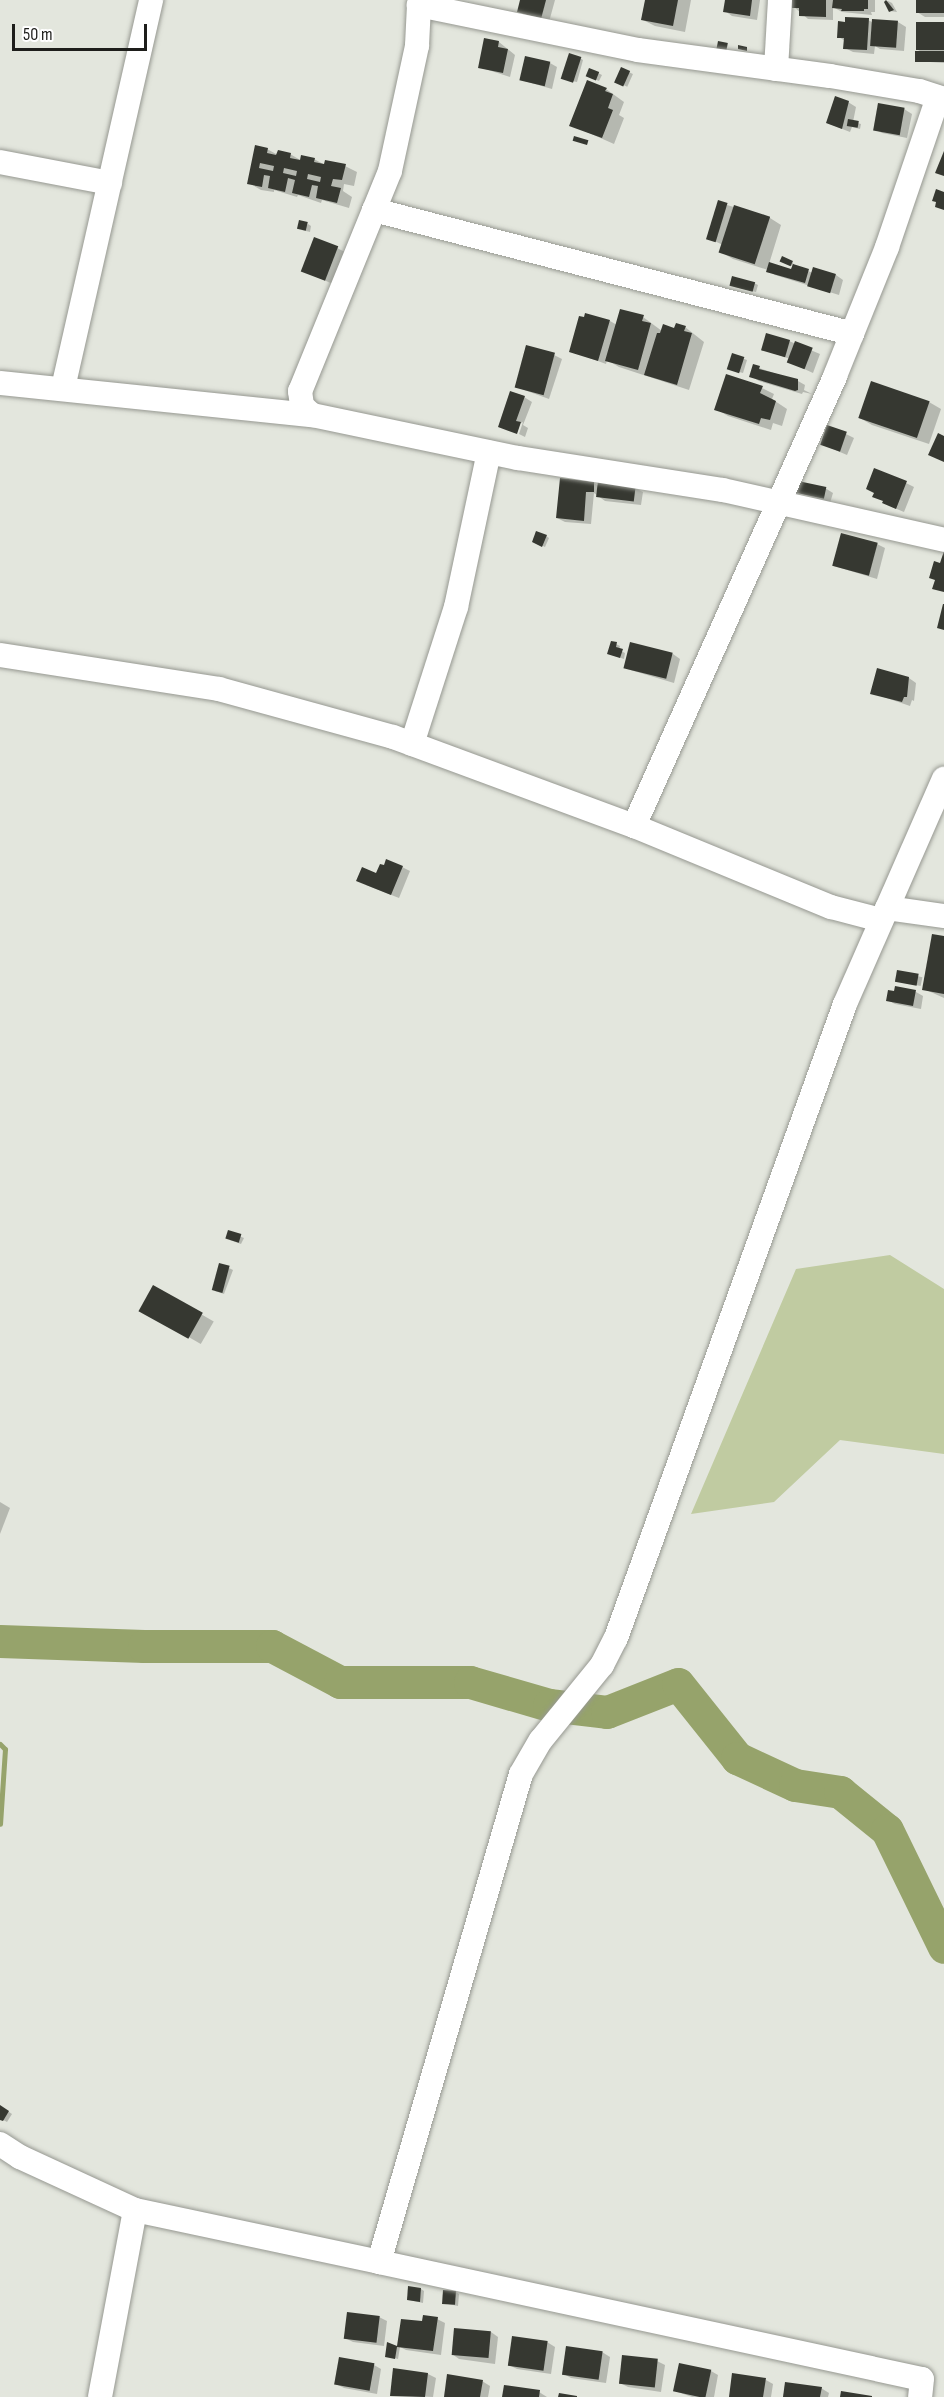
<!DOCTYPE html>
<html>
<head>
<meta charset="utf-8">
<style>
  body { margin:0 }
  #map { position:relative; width:944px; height:2397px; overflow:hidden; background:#e3e6dd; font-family:"Sofia Sans Condensed",sans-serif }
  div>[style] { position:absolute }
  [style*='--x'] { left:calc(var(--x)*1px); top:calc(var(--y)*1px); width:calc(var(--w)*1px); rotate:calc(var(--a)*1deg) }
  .green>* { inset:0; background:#c0cba1 }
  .shadow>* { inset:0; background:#0003; transform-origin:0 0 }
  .stream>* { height:5px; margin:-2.5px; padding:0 2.5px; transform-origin:2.5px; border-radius:2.5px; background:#96a36b }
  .river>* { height:33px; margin:-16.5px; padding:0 16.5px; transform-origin:16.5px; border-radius:16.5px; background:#96a36b }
  .building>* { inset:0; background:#363831; transform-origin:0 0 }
  .roads { filter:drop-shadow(0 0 2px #969891) drop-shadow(0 0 2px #969891) }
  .minor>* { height:24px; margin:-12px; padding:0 12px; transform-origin:12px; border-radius:12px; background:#fff }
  span { translate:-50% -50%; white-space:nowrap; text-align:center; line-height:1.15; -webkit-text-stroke:6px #fff; paint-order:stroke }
  .scale { position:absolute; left:12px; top:24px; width:135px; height:27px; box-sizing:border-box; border:3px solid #1e1e1b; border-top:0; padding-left:8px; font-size:18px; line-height:21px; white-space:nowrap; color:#1e1e1b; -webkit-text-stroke:4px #fff; paint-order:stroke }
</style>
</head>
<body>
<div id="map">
  <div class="green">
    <div style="clip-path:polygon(890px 1255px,944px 1289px,944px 1454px,840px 1440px,774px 1502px,691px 1514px,796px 1269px)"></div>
  </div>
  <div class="shadow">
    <div style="clip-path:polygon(522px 0,555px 0,549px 22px,519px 12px)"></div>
    <div style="clip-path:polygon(646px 0,691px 0,685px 32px,655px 26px,643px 20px)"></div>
    <div style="clip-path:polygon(726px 0,760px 0,757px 20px,732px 16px,725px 11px)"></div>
    <div style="clip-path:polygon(794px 0,875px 0,875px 12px,871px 12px,872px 15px,842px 12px,833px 7px,833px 20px,808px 19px,794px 7px)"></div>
    <div style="clip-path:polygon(918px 0,944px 0,944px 17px,925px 17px,917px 12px)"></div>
    <div style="clip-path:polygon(888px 1px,892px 3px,897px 12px,890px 11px,886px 2px)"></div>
    <div style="clip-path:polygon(868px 20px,874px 23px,898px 22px,906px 27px,904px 51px,880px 49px,875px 46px,874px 54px,853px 52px,845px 48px,845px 41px,839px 37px)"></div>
    <div style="clip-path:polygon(944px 23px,944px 63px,916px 61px,924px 53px,918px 50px)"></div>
    <div style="clip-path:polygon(485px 39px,499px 42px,515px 55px,510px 77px,479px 67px)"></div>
    <div style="clip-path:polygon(580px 58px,583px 60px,577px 82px,567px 80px)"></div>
    <div style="clip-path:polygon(550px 63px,557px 67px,552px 89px,521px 80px)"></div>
    <div style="left:622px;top:69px;width:12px;height:14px;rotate:24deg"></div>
    <div style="clip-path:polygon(598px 73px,602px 75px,599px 81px,591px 78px)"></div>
    <div style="clip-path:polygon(606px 89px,624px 102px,619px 115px,624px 118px,614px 144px,571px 125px)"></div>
    <div style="clip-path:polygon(848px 102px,856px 107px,853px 122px,861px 124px,860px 129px,852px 127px,850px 132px,827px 123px)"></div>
    <div style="clip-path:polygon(904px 109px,912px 114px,907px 138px,882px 133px,874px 129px)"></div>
    <div style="clip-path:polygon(267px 149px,278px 155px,290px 154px,302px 161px,314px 159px,325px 165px,345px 166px,357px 172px,354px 186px,344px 184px,343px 191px,352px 197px,349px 208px,322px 200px,321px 203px,298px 195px,297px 197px,274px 190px,274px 192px,261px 190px,249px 183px)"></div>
    <div style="clip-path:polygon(727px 205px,770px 218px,781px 225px,769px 264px,792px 271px,794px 267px,782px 261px,792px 262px,795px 266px,813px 273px,836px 275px,843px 280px,839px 295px,775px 275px,768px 270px,733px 259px,721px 252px,723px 245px,708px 238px)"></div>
    <div style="clip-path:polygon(308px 224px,311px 226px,310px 232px,302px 230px)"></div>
    <div style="clip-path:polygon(337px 248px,345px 252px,333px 284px,303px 271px)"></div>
    <div style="clip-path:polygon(754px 283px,758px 285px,756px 292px,735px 287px)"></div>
    <div style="clip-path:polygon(643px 317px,662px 331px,685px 327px,704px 342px,689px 390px,619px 367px,607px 360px,606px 364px,571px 351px,610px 321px,617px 325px)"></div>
    <div style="clip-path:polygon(789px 341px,820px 354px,813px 373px,789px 362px,790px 359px,762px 349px)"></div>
    <div style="clip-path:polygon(554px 355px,562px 359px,549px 399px,516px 387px)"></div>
    <div style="clip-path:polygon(733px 355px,747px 360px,743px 373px,732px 370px)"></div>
    <div style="clip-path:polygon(759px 368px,798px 381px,805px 385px,804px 390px,812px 394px,803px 392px,802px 394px,759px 381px,751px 376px)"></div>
    <div style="clip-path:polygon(762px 388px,774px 394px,772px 399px,787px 409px,782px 426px,773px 423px,771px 430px,728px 416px,716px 409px)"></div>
    <div style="clip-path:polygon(524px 397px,532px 402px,523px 425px,528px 428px,525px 437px,519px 434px,523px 422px,507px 430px)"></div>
    <div style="clip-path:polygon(929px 402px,941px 409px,929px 444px,872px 425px,860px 418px)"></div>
    <div style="clip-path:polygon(846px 434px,854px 438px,847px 455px,821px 444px)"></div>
    <div style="clip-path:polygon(594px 483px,599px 486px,635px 488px,643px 492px,641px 505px,605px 501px,594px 493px,591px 524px,565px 522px,557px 518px)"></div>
    <div style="clip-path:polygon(906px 483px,914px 487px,904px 512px,892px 507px)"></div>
    <div style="clip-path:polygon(825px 488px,833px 493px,830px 503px,796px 492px)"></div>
    <div style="clip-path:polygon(546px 536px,549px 538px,545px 547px,537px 543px)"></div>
    <div style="clip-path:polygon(877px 544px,885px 548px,877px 579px,834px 566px)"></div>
    <div style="clip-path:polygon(616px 644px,620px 646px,619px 650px,625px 653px,624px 659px,609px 654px)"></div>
    <div style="clip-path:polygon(673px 654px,680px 659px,674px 683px,627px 669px)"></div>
    <div style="clip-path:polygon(909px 678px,916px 683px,914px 701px,912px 700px,910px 706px,872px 693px)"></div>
    <div style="clip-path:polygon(402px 867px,410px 871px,399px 898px,366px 885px,377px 875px)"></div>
    <div style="clip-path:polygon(944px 938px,944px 998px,924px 989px)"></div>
    <div style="left:898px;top:972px;width:25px;height:9px;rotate:12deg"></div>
    <div style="clip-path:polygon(916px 992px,923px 996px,921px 1009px,895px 1004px,887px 1000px)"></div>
    <div style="clip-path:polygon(229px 1232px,244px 1238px,241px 1244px,230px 1240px)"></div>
    <div style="clip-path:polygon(229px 1268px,233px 1270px,224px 1294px,215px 1291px)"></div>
    <div style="left:154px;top:1287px;width:69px;height:26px;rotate:30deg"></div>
    <div style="clip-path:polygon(0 1502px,10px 1508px,0 1534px)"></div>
    <div style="clip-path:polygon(0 2106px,12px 2114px,7px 2122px,0 2118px)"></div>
    <div style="clip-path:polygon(421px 2289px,424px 2291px,423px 2303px,409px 2300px)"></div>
    <div style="clip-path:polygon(456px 2292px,459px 2294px,458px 2306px,443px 2303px)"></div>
    <div style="clip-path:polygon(379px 2317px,387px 2321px,384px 2346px,353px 2342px,345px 2338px)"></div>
    <div style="clip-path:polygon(437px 2319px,445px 2323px,441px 2355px,406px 2350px,400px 2347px,398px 2359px,387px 2356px,388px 2343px,398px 2347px,423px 2323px)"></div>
    <div style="clip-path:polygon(491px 2332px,498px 2337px,495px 2364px,459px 2359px,452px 2354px)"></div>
    <div style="clip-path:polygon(547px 2342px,555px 2347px,551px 2374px,517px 2369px,509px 2365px)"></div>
    <div style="clip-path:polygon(602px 2352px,610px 2357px,606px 2383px,571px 2378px,564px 2374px)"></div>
    <div style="clip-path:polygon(657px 2361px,665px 2365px,661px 2392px,628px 2387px,620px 2383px)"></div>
    <div style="clip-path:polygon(374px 2365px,381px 2369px,377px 2394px,344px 2388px,336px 2384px)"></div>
    <div style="clip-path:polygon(394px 2370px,428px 2374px,436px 2378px,433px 2397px,391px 2395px)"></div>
    <div style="clip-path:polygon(711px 2371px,718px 2375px,714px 2397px,692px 2397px,675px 2391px)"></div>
    <div style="clip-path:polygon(766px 2380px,773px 2384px,771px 2397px,730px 2397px)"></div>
    <div style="clip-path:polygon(482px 2381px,490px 2386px,488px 2397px,445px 2397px)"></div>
    <div style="clip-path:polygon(821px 2388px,829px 2393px,828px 2397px,785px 2397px)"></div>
    <div style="clip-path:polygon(539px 2392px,547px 2397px,504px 2397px)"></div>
  </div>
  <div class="stream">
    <div style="--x:0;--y:1744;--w:7;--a:45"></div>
    <div style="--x:5;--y:1749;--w:75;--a:93.8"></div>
  </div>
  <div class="river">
    <div style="--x:0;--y:1641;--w:144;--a:2"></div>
    <div style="--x:144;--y:1646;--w:128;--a:0"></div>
    <div style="--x:272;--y:1646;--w:77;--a:27.9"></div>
    <div style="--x:340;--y:1682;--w:130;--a:0"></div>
    <div style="--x:470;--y:1682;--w:82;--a:16.2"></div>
    <div style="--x:549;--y:1705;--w:58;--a:6.9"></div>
    <div style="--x:607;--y:1712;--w:76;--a:-21.5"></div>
    <div style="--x:678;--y:1684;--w:95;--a:51.4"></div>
    <div style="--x:737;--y:1758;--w:64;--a:25"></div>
    <div style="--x:795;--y:1785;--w:46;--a:8.8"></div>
    <div style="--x:840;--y:1792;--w:60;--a:39"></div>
    <div style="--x:887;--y:1830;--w:130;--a:64"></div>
  </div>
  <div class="building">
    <div style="clip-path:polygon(520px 0,546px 0,541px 19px,517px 12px)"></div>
    <div style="clip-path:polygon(645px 0,678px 0,673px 26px,641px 20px)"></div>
    <div style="clip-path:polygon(725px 0,752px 0,750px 16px,723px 12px)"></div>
    <div style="clip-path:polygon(792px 0,826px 0,826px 17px,799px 16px,799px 8px,792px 8px)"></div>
    <div style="clip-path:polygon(833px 0,868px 0,868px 9px,864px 9px,864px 11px,841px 11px,842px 9px,832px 8px)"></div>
    <div style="clip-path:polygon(886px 0,894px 10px,889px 12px,884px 2px)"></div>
    <div style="left:916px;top:0;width:28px;height:13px"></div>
    <div style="clip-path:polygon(845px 17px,869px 18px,867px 50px,843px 49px,844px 38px,837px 38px,838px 21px,845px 22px)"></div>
    <div style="left:872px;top:19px;width:26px;height:27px;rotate:4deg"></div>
    <div style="left:916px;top:22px;width:28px;height:28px"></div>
    <div style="clip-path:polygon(484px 38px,499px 41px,498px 47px,508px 49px,503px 73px,478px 68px)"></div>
    <div style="left:718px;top:41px;width:10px;height:14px;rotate:11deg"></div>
    <div style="clip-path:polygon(738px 45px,747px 47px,747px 51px,738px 49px)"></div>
    <div style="left:944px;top:51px;width:11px;height:29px;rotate:90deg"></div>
    <div style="left:569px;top:53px;width:13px;height:27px;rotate:18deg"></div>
    <div style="left:525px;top:56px;width:26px;height:25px;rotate:13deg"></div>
    <div style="left:621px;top:67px;width:10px;height:17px;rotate:24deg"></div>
    <div style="left:589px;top:68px;width:11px;height:9px;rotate:22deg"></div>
    <div style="clip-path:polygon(587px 80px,607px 88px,605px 91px,613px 94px,608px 108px,613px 110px,602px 138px,569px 126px)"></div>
    <div style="clip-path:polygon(835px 96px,849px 101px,842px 129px,826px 123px)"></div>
    <div style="left:878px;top:103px;width:27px;height:28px;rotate:10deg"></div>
    <div style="left:848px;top:119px;width:11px;height:7px;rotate:10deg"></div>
    <div style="left:574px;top:136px;width:15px;height:5px;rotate:16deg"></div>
    <div style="clip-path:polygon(evenodd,255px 145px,268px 148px,267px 153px,276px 155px,278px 150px,291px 153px,290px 158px,300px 160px,301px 155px,315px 158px,314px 162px,324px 164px,325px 160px,346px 164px,342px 180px,333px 179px,331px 186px,341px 188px,337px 203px,316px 198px,318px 186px,312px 185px,309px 197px,292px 193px,295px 180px,288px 178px,285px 192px,268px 188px,270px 176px,264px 175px,262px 187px,247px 184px,255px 145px,260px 163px,274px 166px,273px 171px,259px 168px,260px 163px,255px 145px,284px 168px,297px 171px,296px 176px,283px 173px,284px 168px,255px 145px,308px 174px,321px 177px,320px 182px,307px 179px,308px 174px)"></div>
    <div style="clip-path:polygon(944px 151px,944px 176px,935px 173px)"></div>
    <div style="clip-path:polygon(936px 189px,944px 192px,944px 210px,935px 207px,936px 202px,932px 201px)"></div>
    <div style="left:718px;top:200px;width:10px;height:41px;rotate:17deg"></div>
    <div style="left:734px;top:205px;width:38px;height:50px;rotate:18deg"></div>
    <div style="left:299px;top:220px;width:9px;height:9px;rotate:13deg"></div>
    <div style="left:314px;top:237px;width:26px;height:37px;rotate:21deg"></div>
    <div style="left:782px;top:256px;width:12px;height:6px;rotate:24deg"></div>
    <div style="clip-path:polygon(769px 262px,791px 269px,793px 264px,809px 269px,805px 283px,766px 272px)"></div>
    <div style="left:813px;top:267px;width:24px;height:20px;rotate:17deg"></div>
    <div style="left:732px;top:276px;width:24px;height:10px;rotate:15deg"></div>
    <div style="clip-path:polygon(620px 309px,644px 315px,642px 321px,651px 323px,638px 370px,605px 361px)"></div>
    <div style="clip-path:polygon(585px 313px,610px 320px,598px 361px,569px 352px,579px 316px,584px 317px)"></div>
    <div style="clip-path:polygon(676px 323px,686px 326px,684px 331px,692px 333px,677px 385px,644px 375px,657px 333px,660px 333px,663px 324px,674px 328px)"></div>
    <div style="left:766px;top:333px;width:25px;height:18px;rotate:16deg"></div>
    <div style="left:795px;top:341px;width:19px;height:23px;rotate:21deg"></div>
    <div style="left:526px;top:345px;width:30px;height:44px;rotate:15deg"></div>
    <div style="left:732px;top:353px;width:13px;height:17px;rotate:18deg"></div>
    <div style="clip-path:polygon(753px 364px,760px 366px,759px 369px,798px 379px,798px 390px,795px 391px,749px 377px)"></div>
    <div style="clip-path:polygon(726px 374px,763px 386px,760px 393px,776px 401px,770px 420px,761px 418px,759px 424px,714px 410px)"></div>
    <div style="left:871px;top:381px;width:62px;height:39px;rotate:19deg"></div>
    <div style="clip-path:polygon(510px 391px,525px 396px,516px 421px,521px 422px,517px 434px,498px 427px)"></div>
    <div style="left:827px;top:425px;width:21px;height:21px;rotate:19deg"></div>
    <div style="clip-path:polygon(938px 433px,944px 436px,944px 462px,928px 455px)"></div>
    <div style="clip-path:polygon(874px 468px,907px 481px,896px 509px,882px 503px,883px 501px,872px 497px,874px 493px,866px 489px)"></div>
    <div style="clip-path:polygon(560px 478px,594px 482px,594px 492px,586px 492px,584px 521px,556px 518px)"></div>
    <div style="left:598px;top:481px;width:38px;height:16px;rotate:7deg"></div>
    <div style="left:798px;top:481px;width:29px;height:12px;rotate:12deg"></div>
    <div style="clip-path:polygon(536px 531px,547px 535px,542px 547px,532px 542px)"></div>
    <div style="left:841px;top:533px;width:38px;height:34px;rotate:15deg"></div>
    <div style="clip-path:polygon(944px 551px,944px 592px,932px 589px,935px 580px,929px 578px,934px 561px,940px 563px)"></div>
    <div style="clip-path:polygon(943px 604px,944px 604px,944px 630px,937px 628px)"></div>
    <div style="clip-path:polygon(611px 641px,617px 642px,616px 647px,623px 649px,620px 658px,607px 654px)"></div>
    <div style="left:630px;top:642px;width:44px;height:27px;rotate:14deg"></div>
    <div style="clip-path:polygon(877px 668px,909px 677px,907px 697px,904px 697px,902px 702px,870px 694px)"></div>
    <div style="clip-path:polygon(386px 859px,403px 866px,391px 895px,356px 881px,362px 867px,376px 873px,380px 864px,384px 865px)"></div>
    <div style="clip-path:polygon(932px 934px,944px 936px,944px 994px,922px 990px)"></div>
    <div style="left:897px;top:970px;width:22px;height:12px;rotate:10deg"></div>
    <div style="clip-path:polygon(895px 986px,916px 990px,913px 1006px,886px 1001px,888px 990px,894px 991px)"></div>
    <div style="left:228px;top:1230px;width:14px;height:9px;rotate:17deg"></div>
    <div style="left:219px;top:1263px;width:11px;height:28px;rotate:15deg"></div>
    <div style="left:153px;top:1285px;width:57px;height:30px;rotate:29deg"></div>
    <div style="clip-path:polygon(0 2105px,9px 2111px,3px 2121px,0 2120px)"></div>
    <div style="clip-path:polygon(408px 2286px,421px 2288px,420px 2302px,407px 2300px)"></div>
    <div style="left:443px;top:2290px;width:13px;height:14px;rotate:4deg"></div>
    <div style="left:347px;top:2312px;width:33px;height:27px;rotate:7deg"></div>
    <div style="clip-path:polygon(423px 2315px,438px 2317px,433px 2351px,397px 2347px,395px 2359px,385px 2357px,387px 2342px,397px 2346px,401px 2319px,422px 2321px)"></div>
    <div style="left:454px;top:2328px;width:37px;height:27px;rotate:5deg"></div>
    <div style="left:512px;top:2336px;width:36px;height:30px;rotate:8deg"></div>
    <div style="left:566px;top:2346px;width:37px;height:29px;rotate:8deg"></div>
    <div style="left:622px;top:2355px;width:36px;height:29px;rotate:6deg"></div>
    <div style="left:339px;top:2357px;width:36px;height:28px;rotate:10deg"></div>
    <div style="left:679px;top:2363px;width:33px;height:29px;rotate:12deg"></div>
    <div style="clip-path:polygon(393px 2368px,428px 2373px,425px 2397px,390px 2396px)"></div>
    <div style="clip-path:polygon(732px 2373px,766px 2378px,763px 2397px,729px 2397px)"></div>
    <div style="clip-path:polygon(447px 2374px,483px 2380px,480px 2397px,444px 2397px)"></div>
    <div style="clip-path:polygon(785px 2382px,822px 2387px,820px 2397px,783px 2397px)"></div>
    <div style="clip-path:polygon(504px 2385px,540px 2390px,539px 2397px,502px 2397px)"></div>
    <div style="clip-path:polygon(841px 2391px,872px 2396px,872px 2397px,840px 2397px)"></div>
    <div style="clip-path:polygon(559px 2393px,577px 2396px,577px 2397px,558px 2397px)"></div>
  </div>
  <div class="roads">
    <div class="minor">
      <div style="--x:776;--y:69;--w:69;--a:-86.7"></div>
      <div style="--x:944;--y:99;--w:26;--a:-162"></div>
      <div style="--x:919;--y:91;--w:90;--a:-170.4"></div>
      <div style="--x:830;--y:76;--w:194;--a:-172.3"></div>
      <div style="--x:638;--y:50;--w:224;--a:-168.4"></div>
      <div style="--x:419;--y:5;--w:41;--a:92.8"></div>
      <div style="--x:417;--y:46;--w:128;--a:102.2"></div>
      <div style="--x:390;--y:171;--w:238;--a:112.2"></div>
      <div style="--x:300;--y:391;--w:15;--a:82"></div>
      <div style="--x:302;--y:406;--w:13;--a:42"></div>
      <div style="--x:312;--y:415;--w:210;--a:11.8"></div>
      <div style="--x:518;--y:458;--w:207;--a:8.9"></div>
      <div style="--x:723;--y:490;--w:227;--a:12.7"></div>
      <div style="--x:0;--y:162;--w:112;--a:10.8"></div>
      <div style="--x:374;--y:210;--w:494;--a:14.5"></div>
      <div style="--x:0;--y:383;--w:314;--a:5.9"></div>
      <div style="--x:63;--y:388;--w:398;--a:-77.2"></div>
      <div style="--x:0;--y:655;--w:222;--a:8.8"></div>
      <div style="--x:219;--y:689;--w:180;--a:15.4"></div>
      <div style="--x:393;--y:737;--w:257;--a:20.3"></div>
      <div style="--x:634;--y:826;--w:213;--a:22.4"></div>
      <div style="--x:831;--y:907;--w:52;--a:14.6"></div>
      <div style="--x:412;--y:744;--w:144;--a:-72.2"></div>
      <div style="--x:456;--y:607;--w:158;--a:-78"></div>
      <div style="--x:634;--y:826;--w:493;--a:-65.9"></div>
      <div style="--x:835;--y:376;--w:139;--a:-68"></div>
      <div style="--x:887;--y:247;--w:158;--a:-71.2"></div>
      <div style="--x:887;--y:908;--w:58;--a:8"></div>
      <div style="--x:0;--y:2144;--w:24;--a:33"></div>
      <div style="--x:20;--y:2157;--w:127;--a:24.7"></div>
      <div style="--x:379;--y:2262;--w:555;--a:12.16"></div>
      <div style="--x:922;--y:2379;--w:18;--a:96"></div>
      <div style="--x:100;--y:2397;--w:190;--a:-79.4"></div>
      <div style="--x:135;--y:2210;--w:249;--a:12"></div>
      <div style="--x:379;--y:2262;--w:508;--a:-73.78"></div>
      <div style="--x:521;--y:1774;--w:39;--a:-60"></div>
      <div style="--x:541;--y:1740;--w:97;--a:-50.9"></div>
      <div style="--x:602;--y:1665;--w:30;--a:-63"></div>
      <div style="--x:616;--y:1638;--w:674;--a:-70.14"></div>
      <div style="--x:845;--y:1004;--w:246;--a:-66.3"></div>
    </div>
  </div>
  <div class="scale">50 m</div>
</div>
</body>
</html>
